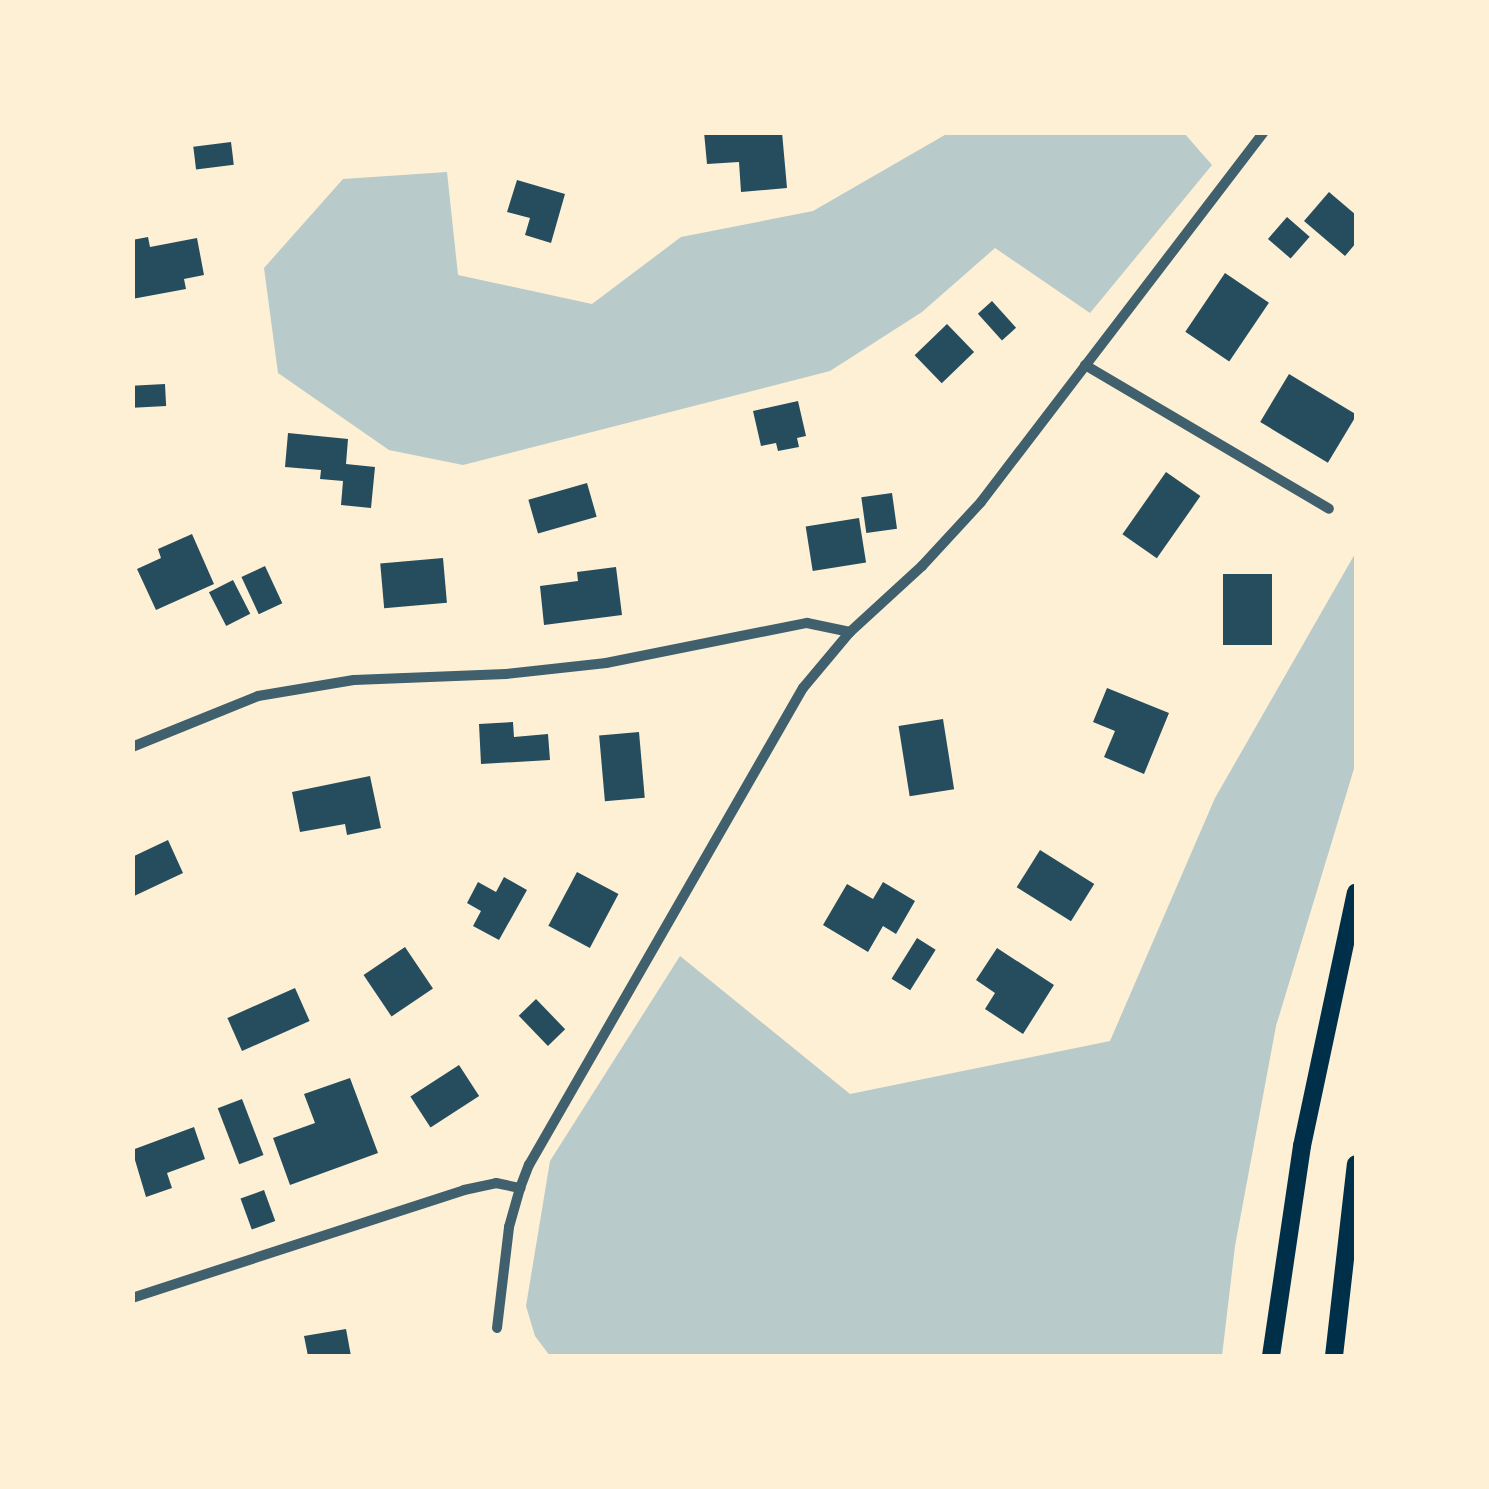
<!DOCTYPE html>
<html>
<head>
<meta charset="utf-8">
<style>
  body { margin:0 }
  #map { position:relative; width:1489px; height:1489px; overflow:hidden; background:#fdf0d5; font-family:Barlow,sans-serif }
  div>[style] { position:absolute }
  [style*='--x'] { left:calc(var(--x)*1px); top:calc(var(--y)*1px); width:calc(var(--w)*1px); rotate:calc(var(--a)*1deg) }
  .green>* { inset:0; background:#b9caca }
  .building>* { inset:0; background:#264d5e; transform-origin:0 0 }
  .minor>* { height:10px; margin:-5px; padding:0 5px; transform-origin:5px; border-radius:5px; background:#3f606c }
  .secondary>* { height:18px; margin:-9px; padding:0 9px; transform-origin:9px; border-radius:9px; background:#003049 }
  span { translate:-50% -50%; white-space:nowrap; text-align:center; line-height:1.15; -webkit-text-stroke:8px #fdf0d5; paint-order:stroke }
  .frame { position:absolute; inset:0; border:135px solid #fdf0d5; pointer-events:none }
</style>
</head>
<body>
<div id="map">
  <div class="green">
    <div style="clip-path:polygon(950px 132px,1184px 133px,1212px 165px,1090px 313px,995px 248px,922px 312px,830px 371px,463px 465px,389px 450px,278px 373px,264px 268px,343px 179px,447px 172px,458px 275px,592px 304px,681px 237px,813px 211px)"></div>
    <div style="clip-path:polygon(1356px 552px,1356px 762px,1276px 1026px,1235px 1246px,1222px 1356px,550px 1356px,535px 1336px,526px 1306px,550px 1161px,680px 956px,850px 1094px,1110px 1041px,1215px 798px)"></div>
  </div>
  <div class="building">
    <div style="clip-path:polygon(704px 132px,782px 132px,787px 188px,741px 192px,739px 162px,707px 164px)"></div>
    <div style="left:231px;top:142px;width:23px;height:38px;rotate:83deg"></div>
    <div style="clip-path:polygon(517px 180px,565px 194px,551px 243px,525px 235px,530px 218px,507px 212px)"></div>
    <div style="clip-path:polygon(1329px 192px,1356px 215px,1356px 243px,1345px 256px,1304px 221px)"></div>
    <div style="left:1287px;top:217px;width:30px;height:29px;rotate:41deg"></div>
    <div style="clip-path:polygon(148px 237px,150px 247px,197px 238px,204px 275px,184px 279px,186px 289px,132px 299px,132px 240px)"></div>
    <div style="left:1225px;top:273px;width:53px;height:71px;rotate:34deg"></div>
    <div style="left:992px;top:301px;width:36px;height:19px;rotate:48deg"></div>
    <div style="left:947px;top:324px;width:39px;height:45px;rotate:46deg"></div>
    <div style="left:1289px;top:374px;width:79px;height:56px;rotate:31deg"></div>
    <div style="left:165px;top:384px;width:22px;height:33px;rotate:87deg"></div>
    <div style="clip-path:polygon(798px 401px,806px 436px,797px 438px,799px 447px,778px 451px,776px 443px,761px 446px,753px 411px)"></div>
    <div style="clip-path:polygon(288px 433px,348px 439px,346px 464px,375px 467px,371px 508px,341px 505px,343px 481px,320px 479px,321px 470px,285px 467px)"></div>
    <div style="left:1166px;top:472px;width:42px;height:76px;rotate:35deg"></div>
    <div style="left:587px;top:483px;width:35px;height:61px;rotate:74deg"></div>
    <div style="left:892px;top:493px;width:36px;height:31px;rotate:82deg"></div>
    <div style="left:859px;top:518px;width:45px;height:54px;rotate:81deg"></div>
    <div style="clip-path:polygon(192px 534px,214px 584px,156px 610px,137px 569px,161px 558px,158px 549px)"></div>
    <div style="left:443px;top:558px;width:45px;height:63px;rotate:85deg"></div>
    <div style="left:265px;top:566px;width:41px;height:26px;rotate:65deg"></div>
    <div style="clip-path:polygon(616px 567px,622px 615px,544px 625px,540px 586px,578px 581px,577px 572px)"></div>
    <div style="left:1223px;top:574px;width:49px;height:71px"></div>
    <div style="left:233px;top:580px;width:38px;height:27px;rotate:63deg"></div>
    <div style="clip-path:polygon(1107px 688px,1169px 713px,1144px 774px,1104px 757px,1115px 731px,1093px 722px)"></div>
    <div style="left:943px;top:719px;width:71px;height:45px;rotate:81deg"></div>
    <div style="clip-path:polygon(513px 722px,514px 737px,548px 734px,550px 760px,481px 764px,479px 724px)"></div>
    <div style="left:639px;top:732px;width:66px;height:40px;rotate:85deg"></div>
    <div style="clip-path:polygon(370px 776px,381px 828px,347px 835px,345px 824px,300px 832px,292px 792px)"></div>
    <div style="clip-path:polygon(168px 840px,183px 873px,132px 897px,132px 857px)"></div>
    <div style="left:1040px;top:850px;width:64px;height:44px;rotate:32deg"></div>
    <div style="left:577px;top:872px;width:47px;height:61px;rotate:28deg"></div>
    <div style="clip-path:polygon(504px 877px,527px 890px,499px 940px,473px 926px,481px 911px,467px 903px,478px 882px,496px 892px)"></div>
    <div style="clip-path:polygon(883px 882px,915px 901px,896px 934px,883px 926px,868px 952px,823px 925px,847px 884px,873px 899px)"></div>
    <div style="left:917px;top:938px;width:22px;height:48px;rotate:32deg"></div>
    <div style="left:405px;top:947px;width:50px;height:50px;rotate:56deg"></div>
    <div style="clip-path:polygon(997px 948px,1054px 985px,1023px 1034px,985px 1009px,995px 993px,976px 980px)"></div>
    <div style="left:295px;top:988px;width:36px;height:74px;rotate:66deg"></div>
    <div style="left:536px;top:999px;width:42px;height:24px;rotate:46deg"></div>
    <div style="left:459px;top:1065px;width:37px;height:58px;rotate:57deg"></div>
    <div style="clip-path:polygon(350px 1078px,378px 1153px,290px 1185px,273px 1138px,315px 1123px,304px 1094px)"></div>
    <div style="left:242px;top:1099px;width:60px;height:26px;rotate:69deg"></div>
    <div style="clip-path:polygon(194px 1127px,205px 1159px,167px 1173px,172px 1188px,146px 1197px,132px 1150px)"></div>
    <div style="left:264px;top:1190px;width:33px;height:25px;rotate:70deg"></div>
    <div style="clip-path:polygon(346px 1329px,351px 1356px,308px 1356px,304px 1336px)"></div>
  </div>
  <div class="minor">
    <div style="--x:1085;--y:365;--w:283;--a:30.5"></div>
    <div style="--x:132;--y:747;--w:136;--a:-22"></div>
    <div style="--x:258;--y:696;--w:97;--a:-9.5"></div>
    <div style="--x:354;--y:680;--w:152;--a:-2.3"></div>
    <div style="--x:506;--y:674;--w:101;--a:-6.3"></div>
    <div style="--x:606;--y:663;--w:205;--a:-11.3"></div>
    <div style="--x:807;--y:623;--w:44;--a:11.8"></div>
    <div style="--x:132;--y:1298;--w:349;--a:-18"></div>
    <div style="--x:464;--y:1190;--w:33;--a:-12"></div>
    <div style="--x:496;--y:1183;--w:25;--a:12"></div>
    <div style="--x:520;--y:1188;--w:25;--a:-69"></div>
    <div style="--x:529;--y:1165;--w:550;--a:-60.13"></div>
    <div style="--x:803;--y:688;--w:73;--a:-50"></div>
    <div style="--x:850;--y:632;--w:98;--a:-42.5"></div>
    <div style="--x:922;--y:566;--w:87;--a:-47.3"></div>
    <div style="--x:981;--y:502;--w:466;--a:-52.6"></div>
    <div style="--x:497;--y:1328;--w:102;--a:-83.2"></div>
    <div style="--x:509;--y:1227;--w:41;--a:-74.2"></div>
  </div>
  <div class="secondary">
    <div style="--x:1271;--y:1356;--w:212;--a:-81.6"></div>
    <div style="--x:1302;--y:1146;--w:259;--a:-78"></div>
    <div style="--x:1334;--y:1356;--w:193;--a:-83.5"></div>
  </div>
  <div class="frame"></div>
</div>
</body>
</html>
